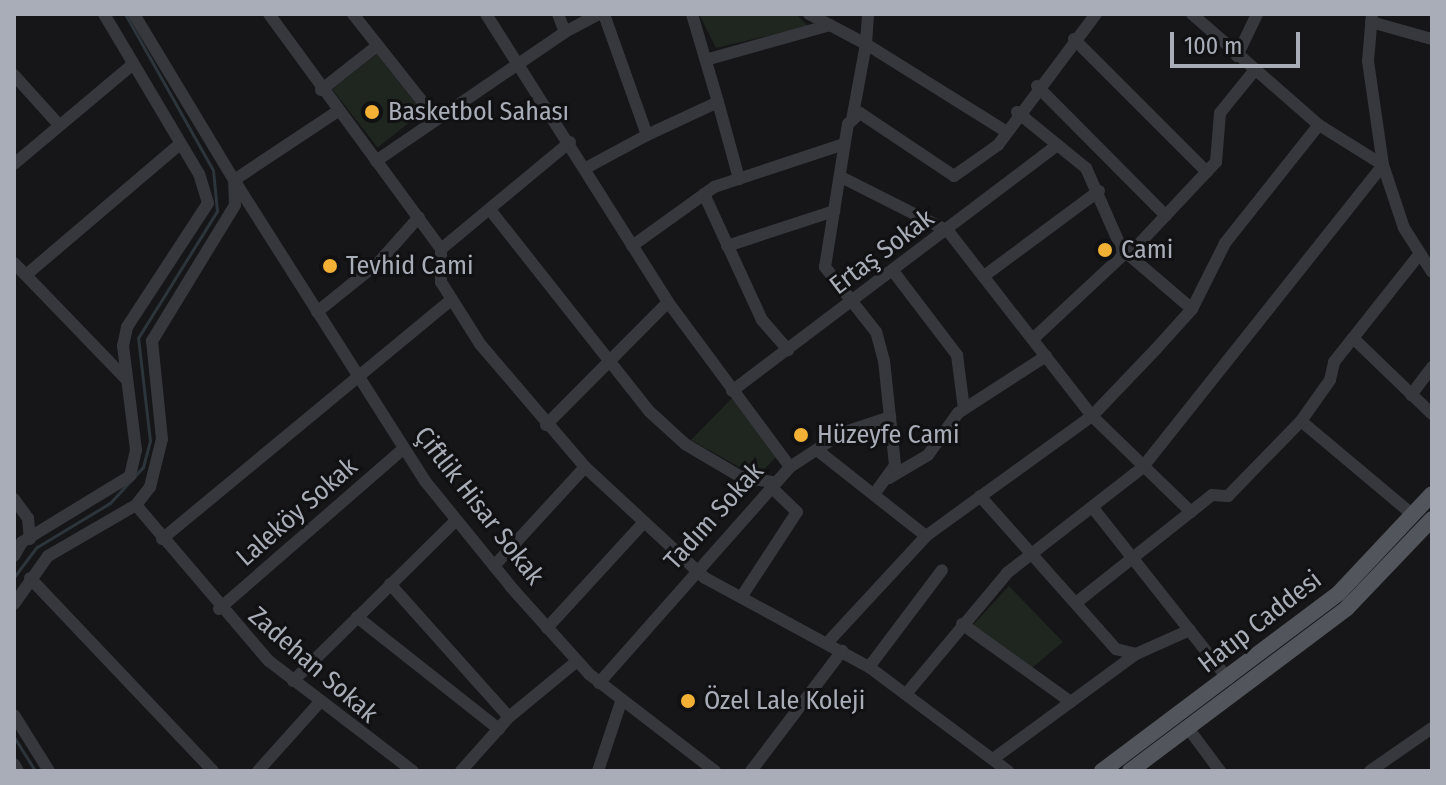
<!DOCTYPE html>
<html>
<head>
<meta charset="utf-8">
<style>
  body { margin:0 }
  #map { position:relative; width:1446px; height:785px; overflow:hidden; background:#161618; font-family:"Fira Sans Condensed",sans-serif }
  div>[style] { position:absolute }
  [style*='--x'] { left:calc(var(--x)*1px); top:calc(var(--y)*1px); width:calc(var(--w)*1px); rotate:calc(var(--a)*1deg) }
  .green>* { inset:0; background:#1e261f; transform-origin:0 0 }
  .stream>* { height:3px; margin:-1.5px; padding:0 1.5px; transform-origin:1.5px; border-radius:1.5px; background:#2c353c }
  .minor>* { height:12px; margin:-6px; padding:0 6px; transform-origin:6px; border-radius:6px; background:#37383d }
  .major>* { height:16px; margin:-8px; padding:0 8px; transform-origin:8px; border-radius:8px; background:#53555c }
  .dots>* { width:22px; height:22px; translate:-50% -50%; box-sizing:border-box; border:4px solid #111113; border-radius:50% }
  span { translate:-50% -50%; white-space:nowrap; text-align:center; line-height:1.15; -webkit-text-stroke:6px #111113; paint-order:stroke }
  .poi-label { font-size:26px; color:#a8adb8 }
  .left { translate:0 -50%; text-align:left }
  .street-label { font-size:26px; color:#a8adb8 }
  .frame { position:absolute; inset:0; border:16px solid #a8adb8; pointer-events:none }
  .scale { position:absolute; left:1170px; top:32px; width:130px; height:36px; box-sizing:border-box; border:4px solid #a8adb8; border-top:0; padding-left:10px; font-size:24px; line-height:28px; white-space:nowrap; color:#a8adb8; -webkit-text-stroke:6px #111113; paint-order:stroke }
</style>
</head>
<body>
<div id="map">
  <div class="green">
    <div style="clip-path:polygon(699px 14px,796px 14px,808px 26px,716px 48px)"></div>
    <div style="left:377px;top:54px;width:74px;height:57px;rotate:52deg"></div>
    <div style="clip-path:polygon(732px 398px,776px 457px,757px 477px,691px 440px)"></div>
    <div style="clip-path:polygon(1009px 586px,1063px 642px,1032px 668px,972px 626px)"></div>
  </div>
  <div class="stream">
    <div style="--x:14;--y:577;--w:38;--a:-53"></div>
    <div style="--x:37;--y:547;--w:85;--a:-31.1"></div>
    <div style="--x:110;--y:503;--w:49;--a:-47.5"></div>
    <div style="--x:143;--y:467;--w:27;--a:-75"></div>
    <div style="--x:150;--y:441;--w:104;--a:-96.6"></div>
    <div style="--x:138;--y:338;--w:150;--a:-58.1"></div>
    <div style="--x:217;--y:211;--w:41;--a:-95.6"></div>
    <div style="--x:213;--y:170;--w:179;--a:-119.4"></div>
    <div style="--x:14;--y:737;--w:40;--a:58"></div>
  </div>
  <div class="minor">
    <div style="--x:269;--y:14;--w:291;--a:53.8"></div>
    <div style="--x:353;--y:14;--w:132;--a:51.7"></div>
    <div style="--x:486;--y:14;--w:341;--a:57.7"></div>
    <div style="--x:668;--y:302;--w:205;--a:53.5"></div>
    <div style="--x:558;--y:14;--w:19;--a:69"></div>
    <div style="--x:565;--y:32;--w:38;--a:-28"></div>
    <div style="--x:809;--y:14;--w:64;--a:27.8"></div>
    <div style="--x:866;--y:44;--w:30;--a:-86"></div>
    <div style="--x:1192;--y:14;--w:169;--a:41.2"></div>
    <div style="--x:1319;--y:125;--w:75;--a:32"></div>
    <div style="--x:1383;--y:165;--w:66;--a:71.6"></div>
    <div style="--x:1404;--y:228;--w:52;--a:57.5"></div>
    <div style="--x:1371;--y:22;--w:63;--a:15.6"></div>
    <div style="--x:1074;--y:39;--w:188;--a:45"></div>
    <div style="--x:1237;--y:56;--w:47;--a:-64.5"></div>
    <div style="--x:709;--y:59;--w:126;--a:-15.7"></div>
    <div style="--x:14;--y:75;--w:67;--a:48"></div>
    <div style="--x:1037;--y:86;--w:183;--a:45.2"></div>
    <div style="--x:321;--y:90;--w:71;--a:-38.2"></div>
    <div style="--x:718;--y:102;--w:80;--a:74.7"></div>
    <div style="--x:338;--y:111;--w:125;--a:146.4"></div>
    <div style="--x:234;--y:180;--w:356;--a:57.6"></div>
    <div style="--x:425;--y:481;--w:136;--a:50.9"></div>
    <div style="--x:511;--y:587;--w:117;--a:48.1"></div>
    <div style="--x:589;--y:674;--w:159;--a:37.6"></div>
    <div style="--x:1017;--y:112;--w:89;--a:39.1"></div>
    <div style="--x:1086;--y:168;--w:94;--a:66.2"></div>
    <div style="--x:1124;--y:254;--w:125;--a:137"></div>
    <div style="--x:852;--y:120;--w:77;--a:-79.6"></div>
    <div style="--x:866;--y:44;--w:164;--a:32"></div>
    <div style="--x:647;--y:135;--w:78;--a:-24.9"></div>
    <div style="--x:718;--y:102;--w:92;--a:-106.5"></div>
    <div style="--x:570;--y:142;--w:168;--a:140.3"></div>
    <div style="--x:441;--y:249;--w:33;--a:90"></div>
    <div style="--x:441;--y:282;--w:73;--a:57.8"></div>
    <div style="--x:480;--y:344;--w:162;--a:49.5"></div>
    <div style="--x:585;--y:467;--w:163;--a:42.8"></div>
    <div style="--x:705;--y:578;--w:187;--a:28.5"></div>
    <div style="--x:869;--y:667;--w:174;--a:36.8"></div>
    <div style="--x:376;--y:161;--w:229;--a:-34.3"></div>
    <div style="--x:14;--y:164;--w:155;--a:-40"></div>
    <div style="--x:586;--y:168;--w:69;--a:-28.4"></div>
    <div style="--x:647;--y:135;--w:128;--a:-109.6"></div>
    <div style="--x:843;--y:178;--w:118;--a:26.8"></div>
    <div style="--x:948;--y:231;--w:234;--a:52.1"></div>
    <div style="--x:1092;--y:416;--w:138;--a:44.1"></div>
    <div style="--x:704;--y:194;--w:139;--a:65.3"></div>
    <div style="--x:762;--y:320;--w:40;--a:49"></div>
    <div style="--x:491;--y:211;--w:256;--a:51.7"></div>
    <div style="--x:650;--y:412;--w:47;--a:42.4"></div>
    <div style="--x:685;--y:444;--w:65;--a:30.5"></div>
    <div style="--x:741;--y:477;--w:33;--a:9"></div>
    <div style="--x:632;--y:246;--w:101;--a:-35.7"></div>
    <div style="--x:714;--y:187;--w:137;--a:-18.3"></div>
    <div style="--x:727;--y:246;--w:113;--a:-18.1"></div>
    <div style="--x:1123;--y:250;--w:16;--a:-18"></div>
    <div style="--x:1138;--y:245;--w:114;--a:-46.8"></div>
    <div style="--x:1216;--y:162;--w:49;--a:-85.3"></div>
    <div style="--x:1220;--y:113;--w:54;--a:-51"></div>
    <div style="--x:1123;--y:250;--w:91;--a:40.5"></div>
    <div style="--x:14;--y:263;--w:161;--a:46"></div>
    <div style="--x:893;--y:271;--w:106;--a:52.7"></div>
    <div style="--x:957;--y:355;--w:54;--a:82.6"></div>
    <div style="--x:26;--y:275;--w:202;--a:-40.4"></div>
    <div style="--x:984;--y:276;--w:143;--a:-36.5"></div>
    <div style="--x:317;--y:312;--w:80;--a:-38.9"></div>
    <div style="--x:379;--y:262;--w:60;--a:-48.4"></div>
    <div style="--x:1353;--y:338;--w:110;--a:43.9"></div>
    <div style="--x:732;--y:391;--w:408;--a:-37.1"></div>
    <div style="--x:1411;--y:395;--w:35;--a:-53"></div>
    <div style="--x:1301;--y:421;--w:146;--a:40"></div>
    <div style="--x:546;--y:425;--w:173;--a:-45.2"></div>
    <div style="--x:817;--y:450;--w:139;--a:38.3"></div>
    <div style="--x:889;--y:478;--w:45;--a:-30.5"></div>
    <div style="--x:928;--y:455;--w:52;--a:-54.5"></div>
    <div style="--x:958;--y:413;--w:105;--a:-32.9"></div>
    <div style="--x:875;--y:493;--w:34;--a:-54"></div>
    <div style="--x:895;--y:465;--w:105;--a:-96"></div>
    <div style="--x:884;--y:361;--w:30;--a:-105"></div>
    <div style="--x:876;--y:332;--w:83;--a:-128.1"></div>
    <div style="--x:825;--y:267;--w:145;--a:-80.9"></div>
    <div style="--x:848;--y:124;--w:16;--a:-43"></div>
    <div style="--x:860;--y:113;--w:113;--a:33.8"></div>
    <div style="--x:954;--y:176;--w:54;--a:-35.2"></div>
    <div style="--x:998;--y:145;--w:164;--a:-53.2"></div>
    <div style="--x:980;--y:496;--w:205;--a:48.4"></div>
    <div style="--x:1116;--y:649;--w:21;--a:14"></div>
    <div style="--x:1136;--y:654;--w:59;--a:-24"></div>
    <div style="--x:14;--y:499;--w:24;--a:54"></div>
    <div style="--x:28;--y:518;--w:21;--a:85"></div>
    <div style="--x:136;--y:505;--w:205;--a:49.6"></div>
    <div style="--x:269;--y:661;--w:181;--a:37.4"></div>
    <div style="--x:1093;--y:508;--w:218;--a:51.7"></div>
    <div style="--x:162;--y:539;--w:376;--a:-39.6"></div>
    <div style="--x:14;--y:556;--w:16;--a:-60"></div>
    <div style="--x:22;--y:542;--w:127;--a:-31.4"></div>
    <div style="--x:130;--y:476;--w:27;--a:-77"></div>
    <div style="--x:136;--y:450;--w:105;--a:-97.1"></div>
    <div style="--x:123;--y:346;--w:19;--a:-78"></div>
    <div style="--x:127;--y:327;--w:148;--a:-56.8"></div>
    <div style="--x:208;--y:203;--w:30;--a:-107"></div>
    <div style="--x:199;--y:174;--w:186;--a:-120.7"></div>
    <div style="--x:494;--y:566;--w:134;--a:-47.4"></div>
    <div style="--x:30;--y:578;--w:266;--a:46.5"></div>
    <div style="--x:390;--y:584;--w:178;--a:48.2"></div>
    <div style="--x:509;--y:717;--w:72;--a:131.6"></div>
    <div style="--x:742;--y:596;--w:100;--a:-56.8"></div>
    <div style="--x:797;--y:512;--w:37;--a:-136"></div>
    <div style="--x:1077;--y:602;--w:172;--a:-38.4"></div>
    <div style="--x:1212;--y:495;--w:16;--a:4"></div>
    <div style="--x:1228;--y:496;--w:105;--a:-45.8"></div>
    <div style="--x:1301;--y:421;--w:50;--a:-54.7"></div>
    <div style="--x:1330;--y:380;--w:18;--a:-77"></div>
    <div style="--x:1334;--y:362;--w:135;--a:-51.6"></div>
    <div style="--x:14;--y:604;--w:59;--a:-54.7"></div>
    <div style="--x:48;--y:556;--w:102;--a:-30.1"></div>
    <div style="--x:136;--y:505;--w:23;--a:-52"></div>
    <div style="--x:150;--y:487;--w:49;--a:-76"></div>
    <div style="--x:162;--y:439;--w:99;--a:-95.8"></div>
    <div style="--x:152;--y:341;--w:159;--a:-58.6"></div>
    <div style="--x:235;--y:205;--w:25;--a:-92"></div>
    <div style="--x:234;--y:180;--w:194;--a:-121.1"></div>
    <div style="--x:219;--y:609;--w:245;--a:-41"></div>
    <div style="--x:357;--y:617;--w:181;--a:38.3"></div>
    <div style="--x:962;--y:624;--w:134;--a:35.6"></div>
    <div style="--x:547;--y:628;--w:144;--a:-47.5"></div>
    <div style="--x:828;--y:642;--w:144;--a:-47.2"></div>
    <div style="--x:926;--y:536;--w:205;--a:-35.9"></div>
    <div style="--x:1092;--y:416;--w:93;--a:-46.3"></div>
    <div style="--x:1156;--y:349;--w:54;--a:-48"></div>
    <div style="--x:1192;--y:309;--w:74;--a:-63.4"></div>
    <div style="--x:1225;--y:243;--w:151;--a:-51.5"></div>
    <div style="--x:869;--y:667;--w:121;--a:-53"></div>
    <div style="--x:293;--y:681;--w:229;--a:-44.6"></div>
    <div style="--x:599;--y:683;--w:288;--a:-48.5"></div>
    <div style="--x:790;--y:467;--w:62;--a:-33.2"></div>
    <div style="--x:842;--y:433;--w:51;--a:-18.4"></div>
    <div style="--x:906;--y:694;--w:158;--a:-50.1"></div>
    <div style="--x:1007;--y:573;--w:171;--a:-37.9"></div>
    <div style="--x:1142;--y:468;--w:387;--a:-51.5"></div>
    <div style="--x:1383;--y:165;--w:105;--a:-98.2"></div>
    <div style="--x:1368;--y:61;--w:47;--a:-85.1"></div>
    <div style="--x:14;--y:715;--w:66;--a:58"></div>
    <div style="--x:509;--y:717;--w:88;--a:-39.5"></div>
    <div style="--x:1188;--y:728;--w:54;--a:53.3"></div>
    <div style="--x:993;--y:759;--w:177;--a:-36.3"></div>
    <div style="--x:14;--y:764;--w:8;--a:60"></div>
    <div style="--x:258;--y:771;--w:93;--a:-48.1"></div>
    <div style="--x:598;--y:771;--w:73;--a:-71.6"></div>
    <div style="--x:751;--y:771;--w:151;--a:-52.8"></div>
    <div style="--x:1370;--y:771;--w:75;--a:-34.7"></div>
  </div>
  <div class="major">
    <div style="--x:1102;--y:771;--w:295;--a:-36.9"></div>
    <div style="--x:1338;--y:594;--w:137;--a:-46.8"></div>
    <div style="--x:1130;--y:771;--w:271;--a:-36.9"></div>
    <div style="--x:1347;--y:608;--w:123;--a:-46.3"></div>
  </div>
  <div class="dots">
    <div style="left:372px;top:112px;background:#f2b134"></div>
    <div style="left:1105px;top:250px;background:#f2b134"></div>
    <div style="left:330px;top:266px;background:#f2b134"></div>
    <div style="left:801px;top:435px;background:#f2b134"></div>
    <div style="left:688px;top:701px;background:#f2b134"></div>
  </div>
  <div class="poi-label">
    <span class="left" style="left:388px;top:112px">Basketbol Sahası</span>
    <span class="left" style="left:1121px;top:250px">Cami</span>
    <span class="left" style="left:346px;top:266px">Tevhid Cami</span>
    <span class="left" style="left:817px;top:435px">Hüzeyfe Cami</span>
    <span class="left" style="left:704px;top:701px">Özel Lale Koleji</span>
  </div>
  <div class="street-label">
    <span style="left:882px;top:252px;rotate:-37deg">Ertaş Sokak</span>
    <span style="left:479px;top:506px;rotate:52deg">Çiftlik Hisar Sokak</span>
    <span style="left:297px;top:512px;rotate:-41deg">Laleköy Sokak</span>
    <span style="left:714px;top:516px;rotate:-48deg">Tadım Sokak</span>
    <span style="left:1260px;top:622px;rotate:-38deg">Hatıp Caddesi</span>
    <span style="left:313px;top:665px;rotate:41deg">Zadehan Sokak</span>
  </div>
  <div class="frame"></div>
  <div class="scale">100 m</div>
</div>
</body>
</html>
